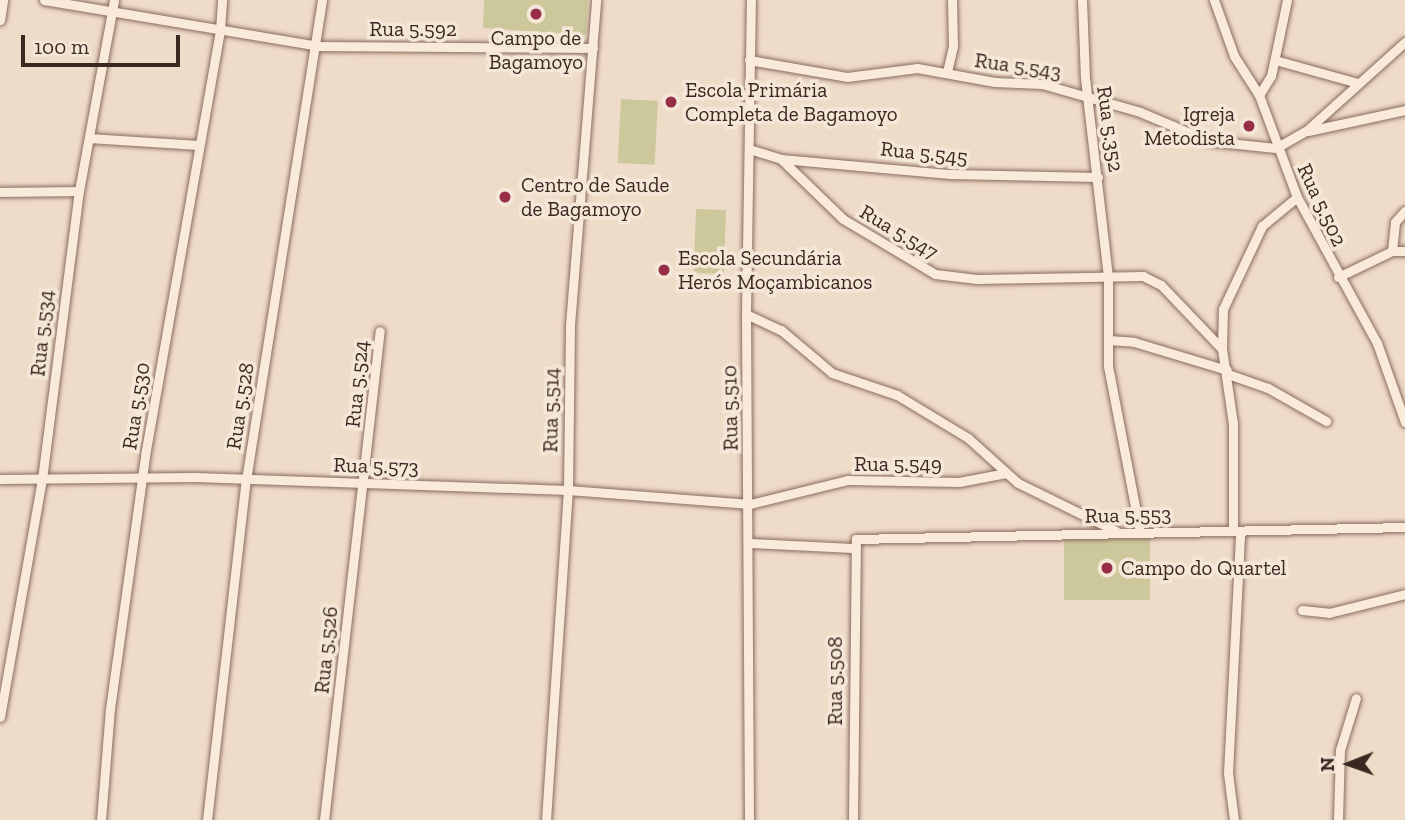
<!DOCTYPE html>
<html>
<head>
<meta charset="utf-8">
<style>
  body { margin:0 }
  #map { position:relative; width:1405px; height:820px; overflow:hidden; background:#eedbc8; font-family:"Zilla Slab",serif }
  div>[style] { position:absolute }
  [style*='--x'] { left:calc(var(--x)*1px); top:calc(var(--y)*1px); width:calc(var(--w)*1px); rotate:calc(var(--a)*1deg) }
  .green>* { inset:0; background:#ccc89c; transform-origin:0 0 }
  .roads { filter:drop-shadow(0 0 2px #8a6c5d) drop-shadow(0 0 2px #8a6c5d) }
  .minor>* { height:9px; margin:-4.5px; padding:0 4.5px; transform-origin:4.5px; border-radius:4.5px; background:#f9eadc }
  .dots>* { width:19px; height:19px; translate:-50% -50%; box-sizing:border-box; border:4px solid #f5e7d8; border-radius:50% }
  span { translate:-50% -50%; white-space:nowrap; text-align:center; line-height:1.15; -webkit-text-stroke:7px #f5e7d8; paint-order:stroke }
  .street-label { font-size:21px; color:#3b2820 }
  .poi-label { font-size:21px; color:#3b2820 }
  .left { translate:0 -50%; text-align:left }
  .right { translate:-100% -50%; text-align:right }
  .north { position:absolute; left:1314px; top:729px; width:70px; height:70px; -webkit-text-stroke:5px #f5e7d8; paint-order:stroke; rotate:269deg; font-size:19px; font-weight:700; line-height:28px; text-align:center; color:#3b2820 }
  .north::after { content:''; display:block; margin:auto; width:24px; height:32px; background:#3b2820; clip-path:polygon(50% 0,100% 100%,50% 72%,0 100%) }
  .scale { position:absolute; left:21px; top:35px; width:159px; height:32px; box-sizing:border-box; border:4px solid #3b2820; border-top:0; padding-left:9px; font-size:21px; line-height:24px; white-space:nowrap; color:#3b2820; -webkit-text-stroke:5px #f5e7d8; paint-order:stroke }
</style>
</head>
<body>
<div id="map">
  <div class="green">
    <div style="clip-path:polygon(484px 0,588px 0,586px 35px,483px 28px)"></div>
    <div style="left:621px;top:99px;width:37px;height:64px;rotate:3deg"></div>
    <div style="left:696px;top:209px;width:30px;height:64px;rotate:2deg"></div>
    <div style="left:1064px;top:537px;width:86px;height:63px"></div>
  </div>
  <div class="roads">
    <div class="minor">
      <div style="--x:44;--y:0;--w:278;--a:9.5"></div>
      <div style="--x:318;--y:46;--w:275;--a:0.4"></div>
      <div style="--x:1082;--y:0;--w:78;--a:87.8"></div>
      <div style="--x:1085;--y:78;--w:201;--a:83.4"></div>
      <div style="--x:1108;--y:278;--w:88;--a:90"></div>
      <div style="--x:1108;--y:366;--w:169;--a:79.1"></div>
      <div style="--x:1214;--y:0;--w:59;--a:70.3"></div>
      <div style="--x:1234;--y:56;--w:46;--a:57.3"></div>
      <div style="--x:1259;--y:95;--w:109;--a:69.6"></div>
      <div style="--x:1297;--y:197;--w:166;--a:61.3"></div>
      <div style="--x:1377;--y:343;--w:84;--a:70.5"></div>
      <div style="--x:0;--y:20;--w:20;--a:-81"></div>
      <div style="--x:749;--y:60;--w:99;--a:9.8"></div>
      <div style="--x:847;--y:77;--w:71;--a:-7.3"></div>
      <div style="--x:917;--y:68;--w:79;--a:10.2"></div>
      <div style="--x:995;--y:82;--w:47;--a:2.4"></div>
      <div style="--x:1042;--y:84;--w:102;--a:15.9"></div>
      <div style="--x:1140;--y:112;--w:75;--a:22.8"></div>
      <div style="--x:1209;--y:141;--w:67;--a:6"></div>
      <div style="--x:1276;--y:148;--w:34;--a:-30"></div>
      <div style="--x:1306;--y:131;--w:133;--a:-42"></div>
      <div style="--x:1275;--y:60;--w:86;--a:15.5"></div>
      <div style="--x:947;--y:72;--w:27;--a:-77"></div>
      <div style="--x:953;--y:46;--w:46;--a:-91.2"></div>
      <div style="--x:1259;--y:95;--w:22;--a:-58"></div>
      <div style="--x:1271;--y:76;--w:78;--a:-78.1"></div>
      <div style="--x:1308;--y:131;--w:99;--a:-12.2"></div>
      <div style="--x:89;--y:138;--w:109;--a:3.7"></div>
      <div style="--x:749;--y:149;--w:34;--a:17"></div>
      <div style="--x:781;--y:159;--w:170;--a:5.1"></div>
      <div style="--x:950;--y:174;--w:148;--a:1.2"></div>
      <div style="--x:781;--y:159;--w:86;--a:44.1"></div>
      <div style="--x:843;--y:219;--w:107;--a:30.9"></div>
      <div style="--x:935;--y:274;--w:42;--a:6.8"></div>
      <div style="--x:977;--y:279;--w:166;--a:-1"></div>
      <div style="--x:1143;--y:276;--w:20;--a:27"></div>
      <div style="--x:1161;--y:285;--w:88;--a:46.4"></div>
      <div style="--x:0;--y:192;--w:79;--a:-0.7"></div>
      <div style="--x:1392;--y:251;--w:29;--a:-84"></div>
      <div style="--x:1395;--y:222;--w:15;--a:-48"></div>
      <div style="--x:1338;--y:277;--w:60;--a:-25.7"></div>
      <div style="--x:1392;--y:251;--w:13;--a:0"></div>
      <div style="--x:746;--y:314;--w:38;--a:25"></div>
      <div style="--x:781;--y:330;--w:67;--a:40.1"></div>
      <div style="--x:832;--y:373;--w:69;--a:18.7"></div>
      <div style="--x:897;--y:395;--w:83;--a:31.2"></div>
      <div style="--x:968;--y:438;--w:67;--a:42"></div>
      <div style="--x:1018;--y:483;--w:109;--a:26.1"></div>
      <div style="--x:1108;--y:340;--w:26;--a:4"></div>
      <div style="--x:1134;--y:342;--w:97;--a:16.8"></div>
      <div style="--x:1228;--y:374;--w:42;--a:19.3"></div>
      <div style="--x:1268;--y:388;--w:67;--a:29.6"></div>
      <div style="--x:0;--y:479;--w:195;--a:-0.6"></div>
      <div style="--x:195;--y:477;--w:373;--a:2"></div>
      <div style="--x:568;--y:490;--w:183;--a:4.4"></div>
      <div style="--x:750;--y:504;--w:101;--a:-13.8"></div>
      <div style="--x:848;--y:480;--w:111;--a:1"></div>
      <div style="--x:959;--y:482;--w:48;--a:-10.8"></div>
      <div style="--x:1233;--y:531;--w:107;--a:-90"></div>
      <div style="--x:1233;--y:424;--w:76;--a:-98.3"></div>
      <div style="--x:1222;--y:349;--w:40;--a:-88.6"></div>
      <div style="--x:1223;--y:309;--w:92;--a:-64.8"></div>
      <div style="--x:1262;--y:226;--w:45;--a:-39.6"></div>
      <div style="--x:750;--y:543;--w:103;--a:2.8"></div>
      <div style="--x:1302;--y:610;--w:27;--a:6"></div>
      <div style="--x:1329;--y:613;--w:78;--a:-14"></div>
      <div style="--x:0;--y:717;--w:242;--a:-80"></div>
      <div style="--x:42;--y:479;--w:290;--a:-82.7"></div>
      <div style="--x:79;--y:191;--w:194;--a:-79.6"></div>
      <div style="--x:101;--y:820;--w:111;--a:-85.4"></div>
      <div style="--x:110;--y:709;--w:261;--a:-82.1"></div>
      <div style="--x:146;--y:450;--w:426;--a:-80"></div>
      <div style="--x:220;--y:30;--w:30;--a:-86"></div>
      <div style="--x:207;--y:820;--w:342;--a:-83.5"></div>
      <div style="--x:246;--y:480;--w:486;--a:-81"></div>
      <div style="--x:324;--y:820;--w:492;--a:-83.5"></div>
      <div style="--x:546;--y:820;--w:331;--a:-86.2"></div>
      <div style="--x:568;--y:490;--w:165;--a:-89.3"></div>
      <div style="--x:570;--y:325;--w:326;--a:-85.4"></div>
      <div style="--x:749;--y:820;--w:506;--a:-90.34"></div>
      <div style="--x:746;--y:314;--w:314;--a:-89.1"></div>
      <div style="--x:853;--y:820;--w:281;--a:-89.4"></div>
      <div style="--x:856;--y:539;--w:549;--a:-1.25"></div>
      <div style="--x:1234;--y:820;--w:47;--a:-97.3"></div>
      <div style="--x:1228;--y:773;--w:241;--a:-87.1"></div>
      <div style="--x:1338;--y:820;--w:70;--a:-88.4"></div>
      <div style="--x:1340;--y:750;--w:54;--a:-72.9"></div>
    </div>
  </div>
  <div class="dots">
    <div style="left:536px;top:14px;background:#982e45"></div>
    <div style="left:671px;top:102px;background:#982e45"></div>
    <div style="left:1249px;top:126px;background:#982e45"></div>
    <div style="left:505px;top:197px;background:#982e45"></div>
    <div style="left:664px;top:270px;background:#982e45"></div>
    <div style="left:1107px;top:568px;background:#982e45"></div>
  </div>
  <div class="street-label">
    <span style="left:413px;top:29px">Rua 5.592</span>
    <span style="left:1018px;top:66px;rotate:8deg">Rua 5.543</span>
    <span style="left:1110px;top:129px;rotate:82deg">Rua 5.352</span>
    <span style="left:924px;top:153px;rotate:6deg">Rua 5.545</span>
    <span style="left:1322px;top:205px;rotate:65deg">Rua 5.502</span>
    <span style="left:899px;top:232px;rotate:31deg">Rua 5.547</span>
    <span style="left:42px;top:333px;rotate:-84deg">Rua 5.534</span>
    <span style="left:357px;top:384px;rotate:-84deg">Rua 5.524</span>
    <span style="left:136px;top:406px;rotate:-81deg">Rua 5.530</span>
    <span style="left:240px;top:406px;rotate:-81deg">Rua 5.528</span>
    <span style="left:730px;top:408px;rotate:-91deg">Rua 5.510</span>
    <span style="left:551px;top:410px;rotate:-89deg">Rua 5.514</span>
    <span style="left:898px;top:464px">Rua 5.549</span>
    <span style="left:376px;top:466px;rotate:2deg">Rua 5.573</span>
    <span style="left:1128px;top:515px;rotate:-1deg">Rua 5.553</span>
    <span style="left:326px;top:650px;rotate:-84deg">Rua 5.526</span>
    <span style="left:835px;top:681px;rotate:-90deg">Rua 5.508</span>
  </div>
  <div class="poi-label">
    <span style="left:536px;top:50px">Campo de<br>Bagamoyo</span>
    <span class="left" style="left:685px;top:102px">Escola Primária<br>Completa de Bagamoyo</span>
    <span class="right" style="left:1235px;top:126px">Igreja<br>Metodista</span>
    <span class="left" style="left:521px;top:197px">Centro de Saude<br>de Bagamoyo</span>
    <span class="left" style="left:678px;top:270px">Escola Secundária<br>Herós Moçambicanos</span>
    <span class="left" style="left:1121px;top:568px">Campo do Quartel</span>
  </div>
  <div class="north">N</div>
  <div class="scale">100 m</div>
</div>
</body>
</html>
